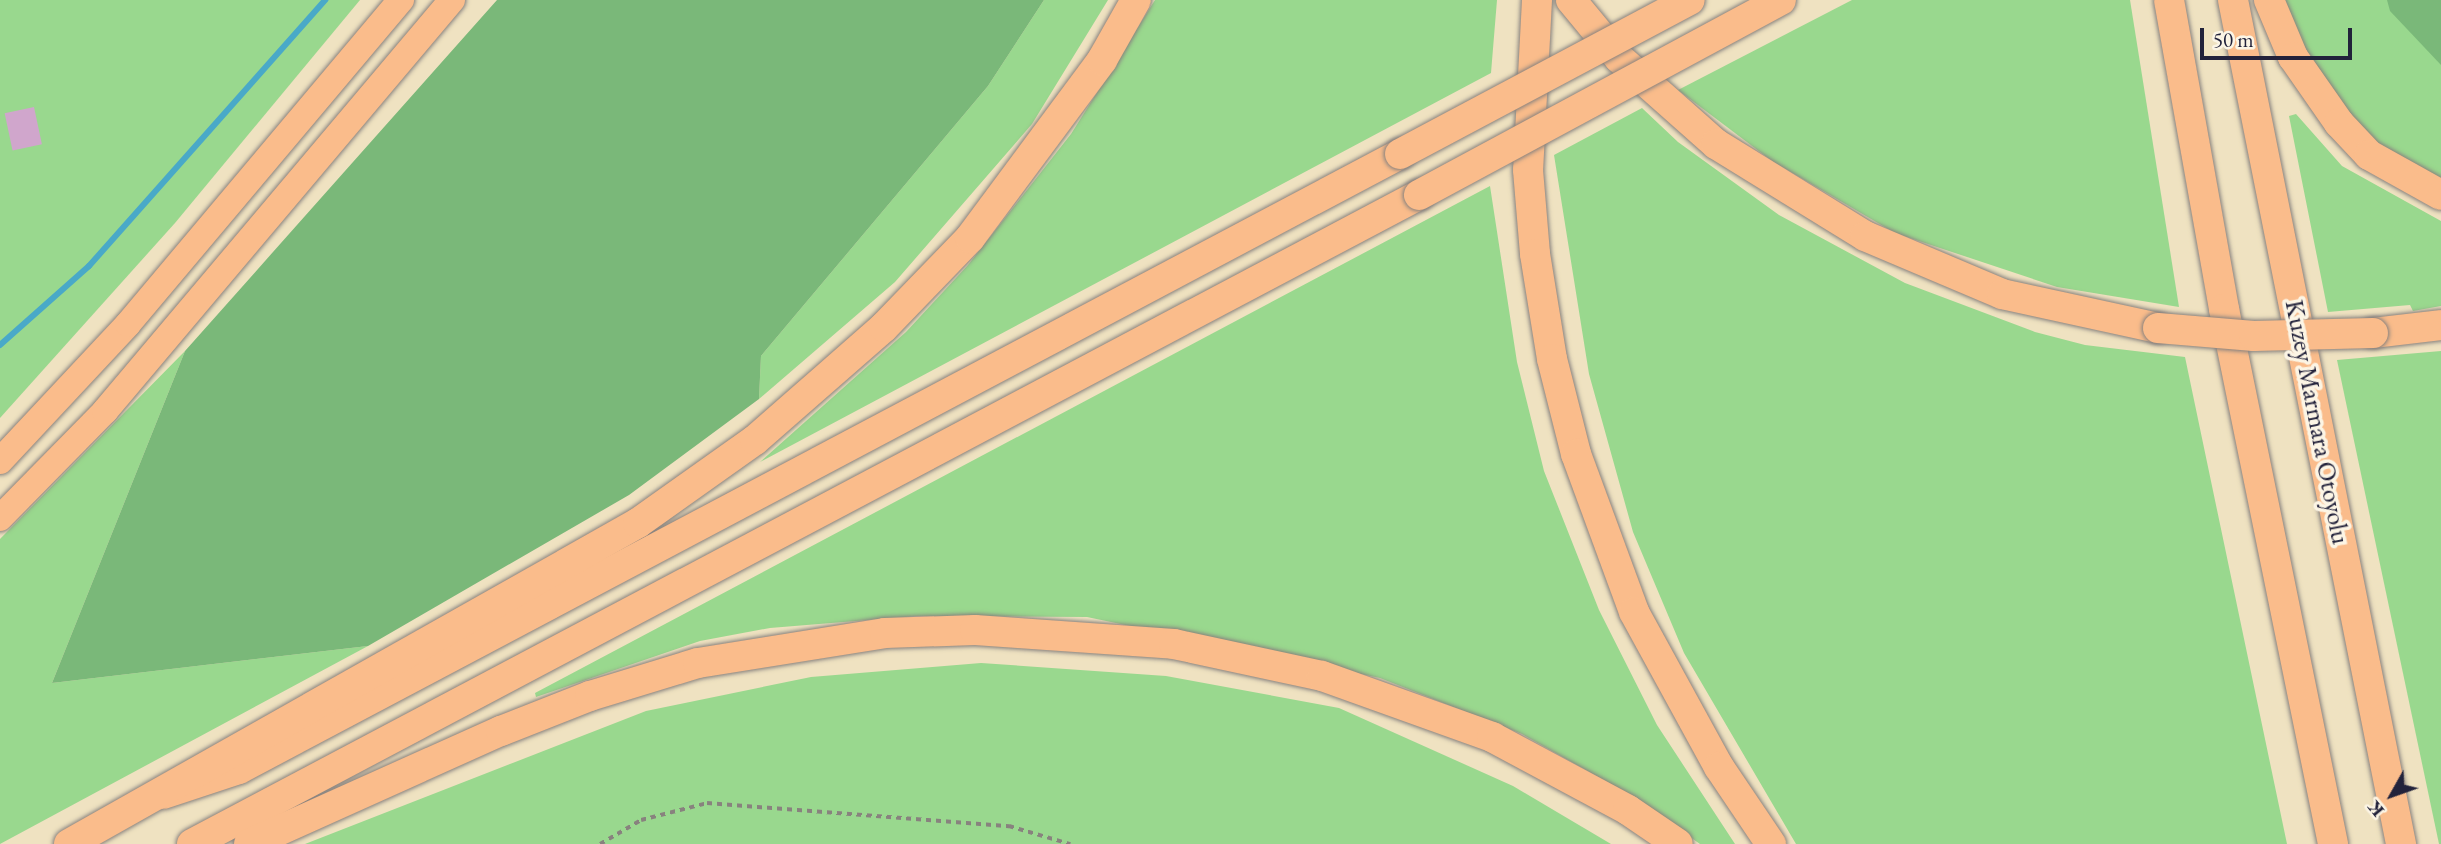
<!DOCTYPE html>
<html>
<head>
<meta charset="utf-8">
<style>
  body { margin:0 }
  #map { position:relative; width:2441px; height:844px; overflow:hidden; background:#efe2c1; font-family:"EB Garamond",serif }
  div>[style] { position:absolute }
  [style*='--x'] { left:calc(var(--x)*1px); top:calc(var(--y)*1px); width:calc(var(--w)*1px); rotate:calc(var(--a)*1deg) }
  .green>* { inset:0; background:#99d88e }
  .forest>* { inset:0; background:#7ab879 }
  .stream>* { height:6px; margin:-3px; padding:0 3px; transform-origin:3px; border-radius:3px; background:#49a9c8 }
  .building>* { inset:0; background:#d0a6cc; transform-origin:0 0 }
  .path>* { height:3.5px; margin-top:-1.75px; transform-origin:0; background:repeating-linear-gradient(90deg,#88827e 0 5px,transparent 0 10px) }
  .roads { filter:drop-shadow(0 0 2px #88827e) drop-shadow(0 0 2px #88827e) }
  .primary>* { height:26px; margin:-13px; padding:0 13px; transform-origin:13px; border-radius:13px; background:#fabc8b }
  .highway>* { height:30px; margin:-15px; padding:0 15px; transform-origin:15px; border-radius:15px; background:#fabc8b }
  .bridges { filter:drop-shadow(0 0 2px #88827e) drop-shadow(0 0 2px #88827e) }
  .highway-bridge>* { height:30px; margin:-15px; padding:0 15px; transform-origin:15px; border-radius:15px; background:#fabc8b }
  span { translate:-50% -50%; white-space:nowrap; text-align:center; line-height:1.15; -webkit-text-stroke:7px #fcf5e5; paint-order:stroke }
  .street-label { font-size:26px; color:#22223b }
  .north { position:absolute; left:2357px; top:760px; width:70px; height:70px; -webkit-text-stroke:5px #fcf5e5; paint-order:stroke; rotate:230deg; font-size:19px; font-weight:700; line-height:28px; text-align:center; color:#22223b }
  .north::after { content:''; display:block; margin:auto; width:24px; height:32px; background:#22223b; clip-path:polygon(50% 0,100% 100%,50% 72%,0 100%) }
  .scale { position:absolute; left:2200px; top:28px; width:152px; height:32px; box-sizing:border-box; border:4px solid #22223b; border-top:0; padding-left:9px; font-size:21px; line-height:24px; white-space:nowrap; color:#22223b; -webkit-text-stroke:5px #fcf5e5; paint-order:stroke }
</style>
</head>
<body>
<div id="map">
  <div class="green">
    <div style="clip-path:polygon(0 0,360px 0,175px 223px,0 418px)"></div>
    <div style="clip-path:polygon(1044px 0,1108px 0,1032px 124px,895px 282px,759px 399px,761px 356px,988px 86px)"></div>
    <div style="clip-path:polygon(1155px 0,1497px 0,1491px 73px,760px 462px,906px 332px,968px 265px,1071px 134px)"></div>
    <div style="clip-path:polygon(1852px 0,2130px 0,2179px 307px,2057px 287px,1895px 233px,1772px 161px,1678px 90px)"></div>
    <div style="clip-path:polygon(2280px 0,2441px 0,2441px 180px,2373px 140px,2318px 85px)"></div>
    <div style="clip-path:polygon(1642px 108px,1678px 142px,1779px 215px,1905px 283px,2035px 332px,2085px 345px,2185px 357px,2287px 844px,1796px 844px,1684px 653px,1633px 532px,1589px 374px,1554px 155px)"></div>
    <div style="clip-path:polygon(2296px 114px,2342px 166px,2441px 221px,2441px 306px,2413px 311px,2410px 305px,2328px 312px,2289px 116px)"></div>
    <div style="clip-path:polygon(1490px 186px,1517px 362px,1544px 471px,1599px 610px,1657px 725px,1735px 844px,1700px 844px,1632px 796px,1522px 734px,1380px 678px,1087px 617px,917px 616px,770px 628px,700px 641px,536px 697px,535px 693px)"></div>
    <div style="clip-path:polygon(185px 351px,52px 683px,368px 646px,0 844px,0 539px)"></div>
    <div style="clip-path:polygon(2441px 351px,2441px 844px,2439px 844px,2337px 360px)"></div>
    <div style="clip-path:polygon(981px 663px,1166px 676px,1339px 708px,1513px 786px,1611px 844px,305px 844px,646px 711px,811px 677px)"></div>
  </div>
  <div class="forest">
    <div style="clip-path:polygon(497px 0,1044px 0,988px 86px,761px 356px,759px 399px,629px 495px,368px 646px,52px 683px,185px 351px)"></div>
    <div style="clip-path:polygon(2387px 0,2441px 0,2441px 65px,2390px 11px)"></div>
  </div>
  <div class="stream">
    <div style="--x:0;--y:345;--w:119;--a:-41.6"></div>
    <div style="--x:89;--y:266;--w:356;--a:-48.4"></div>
  </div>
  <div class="building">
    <div style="left:34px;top:107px;width:38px;height:30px;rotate:78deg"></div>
  </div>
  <div class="path">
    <div style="--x:600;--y:844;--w:48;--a:-30.3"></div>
    <div style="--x:641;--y:820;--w:68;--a:-14.4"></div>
    <div style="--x:707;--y:803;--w:303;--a:4.4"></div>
    <div style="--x:1009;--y:826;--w:64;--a:16.4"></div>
  </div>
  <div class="roads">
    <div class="primary">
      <div style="--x:0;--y:461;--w:187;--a:-46.9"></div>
      <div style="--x:128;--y:324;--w:424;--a:-49.9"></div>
      <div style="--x:0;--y:518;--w:150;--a:-45.5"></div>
      <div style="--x:105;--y:411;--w:538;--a:-49.83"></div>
    </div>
    <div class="highway">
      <div style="--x:1537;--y:0;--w:170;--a:93"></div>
      <div style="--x:1528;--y:170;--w:84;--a:85.2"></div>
      <div style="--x:1535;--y:254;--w:106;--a:80.8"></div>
      <div style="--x:1552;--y:359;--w:98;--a:75.8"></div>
      <div style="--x:1576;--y:454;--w:168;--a:69.8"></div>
      <div style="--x:1634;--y:612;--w:177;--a:61.3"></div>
      <div style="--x:1719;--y:767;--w:93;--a:56"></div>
      <div style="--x:1571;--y:0;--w:75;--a:50.4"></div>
      <div style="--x:1619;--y:58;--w:130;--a:41.6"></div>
      <div style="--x:1716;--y:144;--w:175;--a:31.7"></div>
      <div style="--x:1865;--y:236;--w:149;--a:22.9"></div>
      <div style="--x:2002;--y:294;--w:160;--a:12.3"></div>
      <div style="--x:2169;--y:0;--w:314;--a:79.9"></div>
      <div style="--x:2224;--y:309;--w:546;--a:78.48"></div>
      <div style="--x:2233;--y:0;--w:861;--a:78.74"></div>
      <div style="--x:2269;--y:0;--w:62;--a:67.2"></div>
      <div style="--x:2293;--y:57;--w:80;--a:55.1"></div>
      <div style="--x:2339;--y:123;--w:44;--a:46.8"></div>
      <div style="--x:2369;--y:155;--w:82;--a:29.1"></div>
      <div style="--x:2373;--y:333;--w:68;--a:-6.7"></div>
      <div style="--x:163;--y:794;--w:80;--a:-18.2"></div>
      <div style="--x:239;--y:769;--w:1314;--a:-27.91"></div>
      <div style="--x:69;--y:844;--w:653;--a:-29.43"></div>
      <div style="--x:638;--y:523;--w:143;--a:-35.4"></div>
      <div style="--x:755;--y:440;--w:171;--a:-41.2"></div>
      <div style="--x:884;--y:327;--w:124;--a:-46"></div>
      <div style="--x:970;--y:238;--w:222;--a:-53.4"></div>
      <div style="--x:1102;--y:60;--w:69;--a:-60.5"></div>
      <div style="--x:192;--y:844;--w:1388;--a:-27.88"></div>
      <div style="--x:249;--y:844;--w:276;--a:-24.2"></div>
      <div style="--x:501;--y:731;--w:96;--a:-21.5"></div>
      <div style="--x:590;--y:696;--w:113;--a:-17"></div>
      <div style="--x:698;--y:663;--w:189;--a:-9.1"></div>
      <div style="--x:885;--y:633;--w:90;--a:-1.9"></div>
      <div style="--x:975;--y:630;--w:199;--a:4"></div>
      <div style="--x:1174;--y:644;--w:151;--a:12.2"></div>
      <div style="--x:1322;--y:676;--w:181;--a:19.7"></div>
      <div style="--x:1492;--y:737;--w:154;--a:28.2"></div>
      <div style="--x:1628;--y:810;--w:60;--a:34.2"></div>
    </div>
  </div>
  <div class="bridges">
    <div class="highway-bridge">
      <div style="--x:1400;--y:154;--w:328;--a:-28"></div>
      <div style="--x:1419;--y:195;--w:411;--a:-28.3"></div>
      <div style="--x:2158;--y:328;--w:96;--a:4.8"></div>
      <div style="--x:2254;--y:336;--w:119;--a:-1.4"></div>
    </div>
  </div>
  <div class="street-label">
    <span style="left:2317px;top:422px;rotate:79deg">Kuzey Marmara Otoyolu</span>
  </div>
  <div class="north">K</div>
  <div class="scale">50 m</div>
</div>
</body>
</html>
